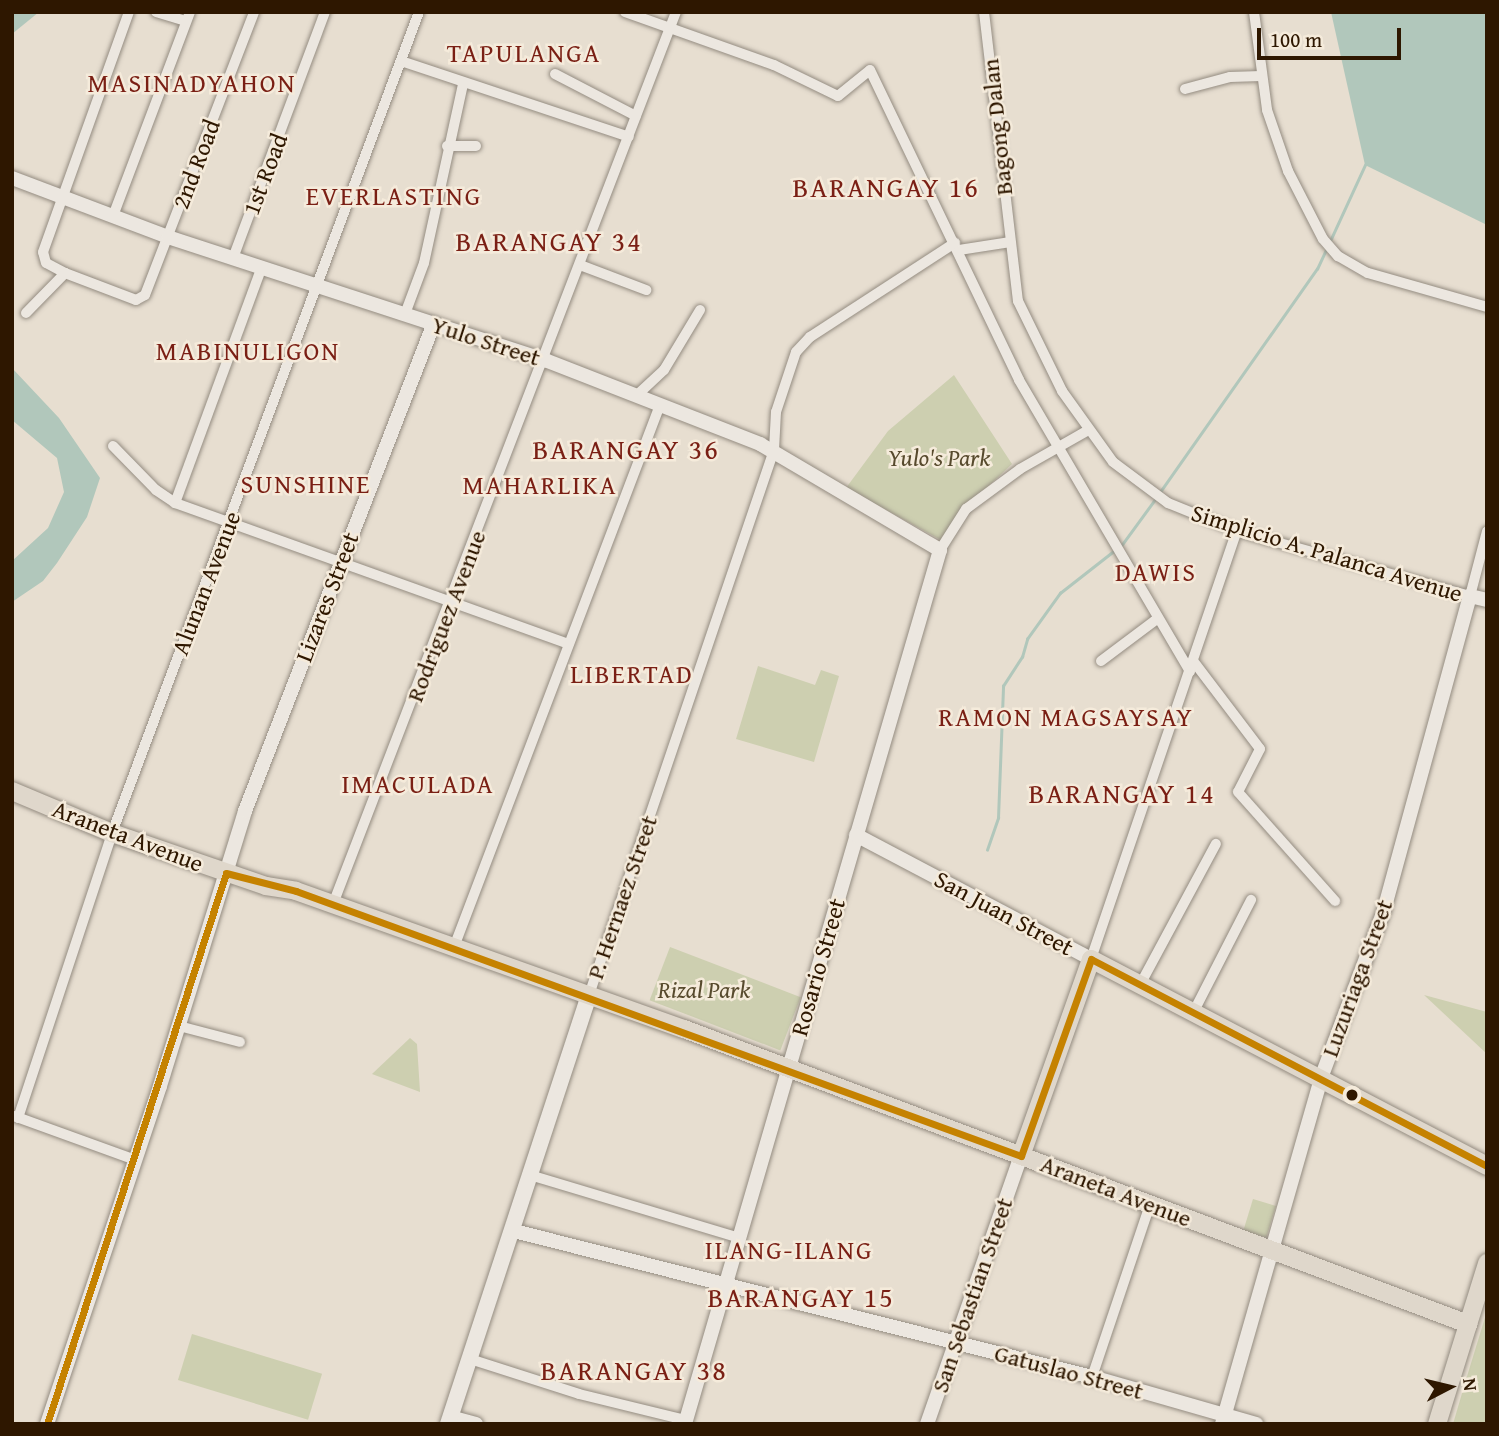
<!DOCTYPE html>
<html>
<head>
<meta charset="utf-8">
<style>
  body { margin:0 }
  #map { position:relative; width:1499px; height:1436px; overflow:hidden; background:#e7ded0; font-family:"Gentium Book Plus",serif }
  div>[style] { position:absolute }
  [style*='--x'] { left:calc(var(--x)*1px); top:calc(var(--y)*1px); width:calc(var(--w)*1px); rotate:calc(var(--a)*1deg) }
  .green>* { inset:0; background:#cdcfb0; transform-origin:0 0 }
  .water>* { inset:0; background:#b1c7bb }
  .stream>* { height:2.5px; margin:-1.25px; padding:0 1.25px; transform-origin:1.25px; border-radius:1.25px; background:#b1c7bb }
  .roads { filter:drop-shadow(0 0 2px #948c81) drop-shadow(0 0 2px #948c81) }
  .minor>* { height:10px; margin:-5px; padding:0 5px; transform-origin:5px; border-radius:5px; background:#ece7e0 }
  .tertiary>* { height:14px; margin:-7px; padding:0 7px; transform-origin:7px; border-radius:7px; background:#ece7e0 }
  .secondary>* { height:16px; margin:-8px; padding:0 8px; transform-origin:8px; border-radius:8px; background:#ece7e0 }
  .primary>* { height:18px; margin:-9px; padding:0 9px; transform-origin:9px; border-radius:9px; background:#dfd7cb }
  .bus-1>* { height:7px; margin:-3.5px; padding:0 3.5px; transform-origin:3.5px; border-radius:3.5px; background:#c58200 }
  .dots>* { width:19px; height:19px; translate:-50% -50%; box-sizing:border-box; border:4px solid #f5ebdb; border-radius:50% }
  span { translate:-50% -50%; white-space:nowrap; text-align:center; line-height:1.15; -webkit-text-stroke:5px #f5ebdb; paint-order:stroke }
  .street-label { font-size:24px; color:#2e1700 }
  .park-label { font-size:24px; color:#574a2d; font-style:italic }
  .neighbourhood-label { font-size:26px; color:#7a1f14; letter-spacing:2px }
  .quarter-label { font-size:28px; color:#7a1f14; letter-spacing:2px }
  .frame { position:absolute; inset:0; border:14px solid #2e1700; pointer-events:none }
  .north { position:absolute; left:1415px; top:1352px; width:70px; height:70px; -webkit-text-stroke:5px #f5ebdb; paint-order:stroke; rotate:83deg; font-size:19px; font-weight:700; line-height:28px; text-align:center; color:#2e1700 }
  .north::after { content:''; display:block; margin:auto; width:24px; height:32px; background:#2e1700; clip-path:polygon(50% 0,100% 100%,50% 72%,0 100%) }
  .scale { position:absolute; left:1257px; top:28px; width:144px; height:32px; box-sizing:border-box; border:4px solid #2e1700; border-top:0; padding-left:9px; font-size:21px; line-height:24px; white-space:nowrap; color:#2e1700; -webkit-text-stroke:5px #f5ebdb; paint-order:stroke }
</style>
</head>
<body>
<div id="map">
  <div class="green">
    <div style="clip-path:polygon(954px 375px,1012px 464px,964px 509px,941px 540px,846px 488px,888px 431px)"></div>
    <div style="clip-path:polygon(758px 666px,815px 685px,821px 670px,839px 676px,814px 762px,736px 739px)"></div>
    <div style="left:670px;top:947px;width:140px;height:57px;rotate:21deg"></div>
    <div style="clip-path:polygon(1424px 995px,1487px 1012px,1487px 1054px)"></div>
    <div style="clip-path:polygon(410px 1038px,417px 1044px,420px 1092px,372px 1074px)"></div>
    <div style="left:1253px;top:1199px;width:24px;height:33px;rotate:17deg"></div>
    <div style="clip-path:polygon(1487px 1311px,1487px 1424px,1453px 1424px,1468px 1373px)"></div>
    <div style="left:192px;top:1334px;width:136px;height:48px;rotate:17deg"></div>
  </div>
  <div class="water">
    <div style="clip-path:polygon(12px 12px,39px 12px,12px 34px)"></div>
    <div style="clip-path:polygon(1331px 12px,1487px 12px,1487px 225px,1365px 165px)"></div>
    <div style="clip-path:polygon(12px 368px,59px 418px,100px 478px,87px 517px,57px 563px,43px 581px,12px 602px,12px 561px,48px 528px,64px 492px,57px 458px,12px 420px)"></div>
  </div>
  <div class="stream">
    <div style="--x:1330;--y:241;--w:84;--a:-65.3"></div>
    <div style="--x:1160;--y:492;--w:273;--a:-54.9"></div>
    <div style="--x:1317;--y:269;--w:21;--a:-65"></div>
    <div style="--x:1121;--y:546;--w:59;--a:-53.9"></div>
    <div style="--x:987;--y:850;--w:34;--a:-71"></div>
    <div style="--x:998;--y:818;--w:132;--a:-87.8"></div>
    <div style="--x:1003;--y:686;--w:35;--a:-57"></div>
    <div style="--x:1022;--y:657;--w:19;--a:-74"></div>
    <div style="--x:1027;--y:639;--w:57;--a:-54.3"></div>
    <div style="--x:1060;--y:593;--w:70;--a:-38"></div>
  </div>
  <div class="roads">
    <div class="minor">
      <div style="--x:156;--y:12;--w:31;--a:17"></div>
      <div style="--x:625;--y:12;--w:158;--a:19.6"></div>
      <div style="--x:774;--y:65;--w:71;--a:25.8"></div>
      <div style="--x:838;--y:96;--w:41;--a:-39.1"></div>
      <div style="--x:870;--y:70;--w:344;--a:64.3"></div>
      <div style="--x:1019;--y:380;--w:338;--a:59.6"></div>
      <div style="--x:984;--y:12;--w:291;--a:83.3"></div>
      <div style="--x:1018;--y:301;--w:100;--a:63.9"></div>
      <div style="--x:1062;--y:391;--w:87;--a:54.3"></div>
      <div style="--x:1113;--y:462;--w:69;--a:36.7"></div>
      <div style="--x:1168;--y:503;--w:74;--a:22.1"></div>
      <div style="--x:1237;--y:531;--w:242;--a:15.6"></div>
      <div style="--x:1470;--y:596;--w:67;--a:-75.3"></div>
      <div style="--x:1254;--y:12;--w:99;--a:82.4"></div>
      <div style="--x:1267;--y:110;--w:65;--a:71"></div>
      <div style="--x:1288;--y:171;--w:76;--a:62.8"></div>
      <div style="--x:1323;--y:239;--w:23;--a:49"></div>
      <div style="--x:1338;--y:256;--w:34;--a:30"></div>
      <div style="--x:1368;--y:273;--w:124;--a:15.9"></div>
      <div style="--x:401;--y:61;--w:240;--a:18.4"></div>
      <div style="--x:555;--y:74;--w:91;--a:27.4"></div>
      <div style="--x:1185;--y:89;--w:47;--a:-14.9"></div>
      <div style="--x:1230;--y:77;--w:31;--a:-2"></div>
      <div style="--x:447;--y:146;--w:29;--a:0"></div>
      <div style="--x:113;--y:216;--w:218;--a:-69.3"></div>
      <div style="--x:959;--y:250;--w:52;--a:-8.9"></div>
      <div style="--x:233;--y:258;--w:263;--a:-69.5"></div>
      <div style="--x:580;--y:265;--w:71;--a:20.7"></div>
      <div style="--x:65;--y:273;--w:21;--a:-152"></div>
      <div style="--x:46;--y:263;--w:11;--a:-105"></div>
      <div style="--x:43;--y:252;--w:255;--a:-70.3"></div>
      <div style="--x:26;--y:313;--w:56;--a:-45.7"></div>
      <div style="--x:65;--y:273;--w:76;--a:20.8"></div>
      <div style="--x:136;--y:300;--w:10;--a:-29"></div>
      <div style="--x:145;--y:295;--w:303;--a:-68.9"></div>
      <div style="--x:405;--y:314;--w:54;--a:-69.6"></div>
      <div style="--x:424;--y:263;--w:183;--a:-77.7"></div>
      <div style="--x:636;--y:396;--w:38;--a:-43"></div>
      <div style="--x:664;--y:370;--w:70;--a:-59"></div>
      <div style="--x:113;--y:446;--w:62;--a:45.7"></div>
      <div style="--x:156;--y:490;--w:23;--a:34"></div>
      <div style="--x:175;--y:503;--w:418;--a:19.7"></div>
      <div style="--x:175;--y:503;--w:252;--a:-69.8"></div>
      <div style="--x:940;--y:550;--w:49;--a:-57.6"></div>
      <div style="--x:966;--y:509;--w:67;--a:-36.5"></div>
      <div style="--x:1020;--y:469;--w:77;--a:-29.6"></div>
      <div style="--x:1101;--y:661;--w:70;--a:-36.9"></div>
      <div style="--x:1194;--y:662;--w:109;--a:52.8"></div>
      <div style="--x:1260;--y:749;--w:48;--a:117.1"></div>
      <div style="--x:1238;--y:792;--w:146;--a:48.3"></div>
      <div style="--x:333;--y:904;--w:956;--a:-68.97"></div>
      <div style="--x:454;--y:947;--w:580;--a:-69.19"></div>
      <div style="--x:1091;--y:959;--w:452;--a:-71.2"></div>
      <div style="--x:1141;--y:983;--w:158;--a:-61.7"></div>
      <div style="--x:589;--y:995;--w:576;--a:-71.25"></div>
      <div style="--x:774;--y:450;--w:38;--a:-87"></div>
      <div style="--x:776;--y:412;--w:63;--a:-71.6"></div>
      <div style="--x:796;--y:352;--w:21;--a:-47"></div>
      <div style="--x:810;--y:337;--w:173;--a:-33"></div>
      <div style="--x:1194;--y:1011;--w:125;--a:-62.8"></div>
      <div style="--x:179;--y:1026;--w:63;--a:14.7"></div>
      <div style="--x:14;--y:1116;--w:127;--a:19.9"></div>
      <div style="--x:18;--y:1118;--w:300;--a:-71.7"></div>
      <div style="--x:112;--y:833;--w:877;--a:-69.5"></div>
      <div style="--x:533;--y:1176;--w:216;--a:16.7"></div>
      <div style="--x:470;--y:1359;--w:114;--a:17.8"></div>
      <div style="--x:579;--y:1394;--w:110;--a:13.7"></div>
      <div style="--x:1092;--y:1377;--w:182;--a:-71.4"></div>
    </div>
    <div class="tertiary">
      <div style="--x:12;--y:178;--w:167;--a:20.7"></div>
      <div style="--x:168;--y:237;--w:397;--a:18.1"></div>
      <div style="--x:545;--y:360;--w:231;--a:21.3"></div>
      <div style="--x:760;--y:444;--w:209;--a:30.5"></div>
      <div style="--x:940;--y:550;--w:910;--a:106.27"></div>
      <div style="--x:856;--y:835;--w:266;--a:27.8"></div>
      <div style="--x:514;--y:1231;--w:596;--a:14.18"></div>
      <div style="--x:1092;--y:1377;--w:171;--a:16"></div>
      <div style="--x:450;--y:1417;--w:27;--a:15"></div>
      <div style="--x:47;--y:1424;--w:356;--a:-71.5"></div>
      <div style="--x:160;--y:1086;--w:288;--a:-72.8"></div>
      <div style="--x:245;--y:811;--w:523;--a:-68.83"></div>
      <div style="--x:927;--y:1424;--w:284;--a:-70.7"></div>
      <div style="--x:1222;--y:1424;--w:360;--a:-74"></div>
      <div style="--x:1321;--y:1078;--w:179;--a:-69.4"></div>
      <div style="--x:1384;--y:910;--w:326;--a:-74.7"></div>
      <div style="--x:1470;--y:596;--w:17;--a:13"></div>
    </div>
    <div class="secondary">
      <div style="--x:448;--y:1424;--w:452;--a:-71.8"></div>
    </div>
    <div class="primary">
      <div style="--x:12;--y:791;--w:108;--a:22.8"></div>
      <div style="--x:112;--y:833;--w:163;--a:19"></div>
      <div style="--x:266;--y:886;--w:30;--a:9"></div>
      <div style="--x:296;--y:891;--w:412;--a:19.6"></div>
      <div style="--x:684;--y:1029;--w:838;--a:20.62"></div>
      <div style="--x:1021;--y:1156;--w:209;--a:-70.4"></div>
      <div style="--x:1091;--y:959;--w:447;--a:27.6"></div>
      <div style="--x:1437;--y:1424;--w:169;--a:-72.7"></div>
    </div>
  </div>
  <div class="bus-1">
    <div style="--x:47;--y:1424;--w:579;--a:-72"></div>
    <div style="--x:226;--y:873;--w:72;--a:14.4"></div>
    <div style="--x:296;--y:891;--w:772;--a:20.08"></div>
    <div style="--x:1021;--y:1156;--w:209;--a:-70.4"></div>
    <div style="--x:1091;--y:959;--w:447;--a:27.6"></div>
  </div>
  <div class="dots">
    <div style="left:1352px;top:1095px;background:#2e1700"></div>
  </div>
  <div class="street-label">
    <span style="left:997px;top:127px;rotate:-96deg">Bagong Dalan</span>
    <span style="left:196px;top:164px;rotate:-69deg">2nd Road</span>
    <span style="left:265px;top:174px;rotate:-69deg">1st Road</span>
    <span style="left:486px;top:341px;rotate:18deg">Yulo Street</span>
    <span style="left:1327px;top:553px;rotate:17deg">Simplicio A. Palanca Avenue</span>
    <span style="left:206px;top:583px;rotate:-69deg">Alunan Avenue</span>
    <span style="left:327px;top:597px;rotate:-69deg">Lizares Street</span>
    <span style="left:446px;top:616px;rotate:-69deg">Rodriguez Avenue</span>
    <span style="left:128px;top:836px;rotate:21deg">Araneta Avenue</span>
    <span style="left:622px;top:897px;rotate:-71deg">P. Hernaez Street</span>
    <span style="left:1004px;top:913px;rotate:28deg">San Juan Street</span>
    <span style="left:818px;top:967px;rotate:-74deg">Rosario Street</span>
    <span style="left:1357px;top:978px;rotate:-70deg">Luzuriaga Street</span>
    <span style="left:1116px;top:1191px;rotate:21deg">Araneta Avenue</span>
    <span style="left:972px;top:1295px;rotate:-71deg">San Sebastian Street</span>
    <span style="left:1069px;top:1372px;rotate:15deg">Gatuslao Street</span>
  </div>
  <div class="park-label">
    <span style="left:939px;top:458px">Yulo's Park</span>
    <span style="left:704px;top:990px">Rizal Park</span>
  </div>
  <div class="neighbourhood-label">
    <span style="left:524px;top:53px">TAPULANGA</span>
    <span style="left:192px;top:83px">MASINADYAHON</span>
    <span style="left:394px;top:196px">EVERLASTING</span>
    <span style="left:248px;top:351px">MABINULIGON</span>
    <span style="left:306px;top:484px">SUNSHINE</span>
    <span style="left:540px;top:485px">MAHARLIKA</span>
    <span style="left:1156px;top:572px">DAWIS</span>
    <span style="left:632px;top:674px">LIBERTAD</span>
    <span style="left:1066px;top:717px">RAMON MAGSAYSAY</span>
    <span style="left:418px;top:784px">IMACULADA</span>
    <span style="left:789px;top:1250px">ILANG-ILANG</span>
  </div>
  <div class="quarter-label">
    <span style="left:886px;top:187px">BARANGAY 16</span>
    <span style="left:549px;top:241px">BARANGAY 34</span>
    <span style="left:626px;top:449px">BARANGAY 36</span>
    <span style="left:1122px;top:793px">BARANGAY 14</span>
    <span style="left:801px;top:1297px">BARANGAY 15</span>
    <span style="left:634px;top:1370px">BARANGAY 38</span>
  </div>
  <div class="frame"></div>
  <div class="north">N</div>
  <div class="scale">100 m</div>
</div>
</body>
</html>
